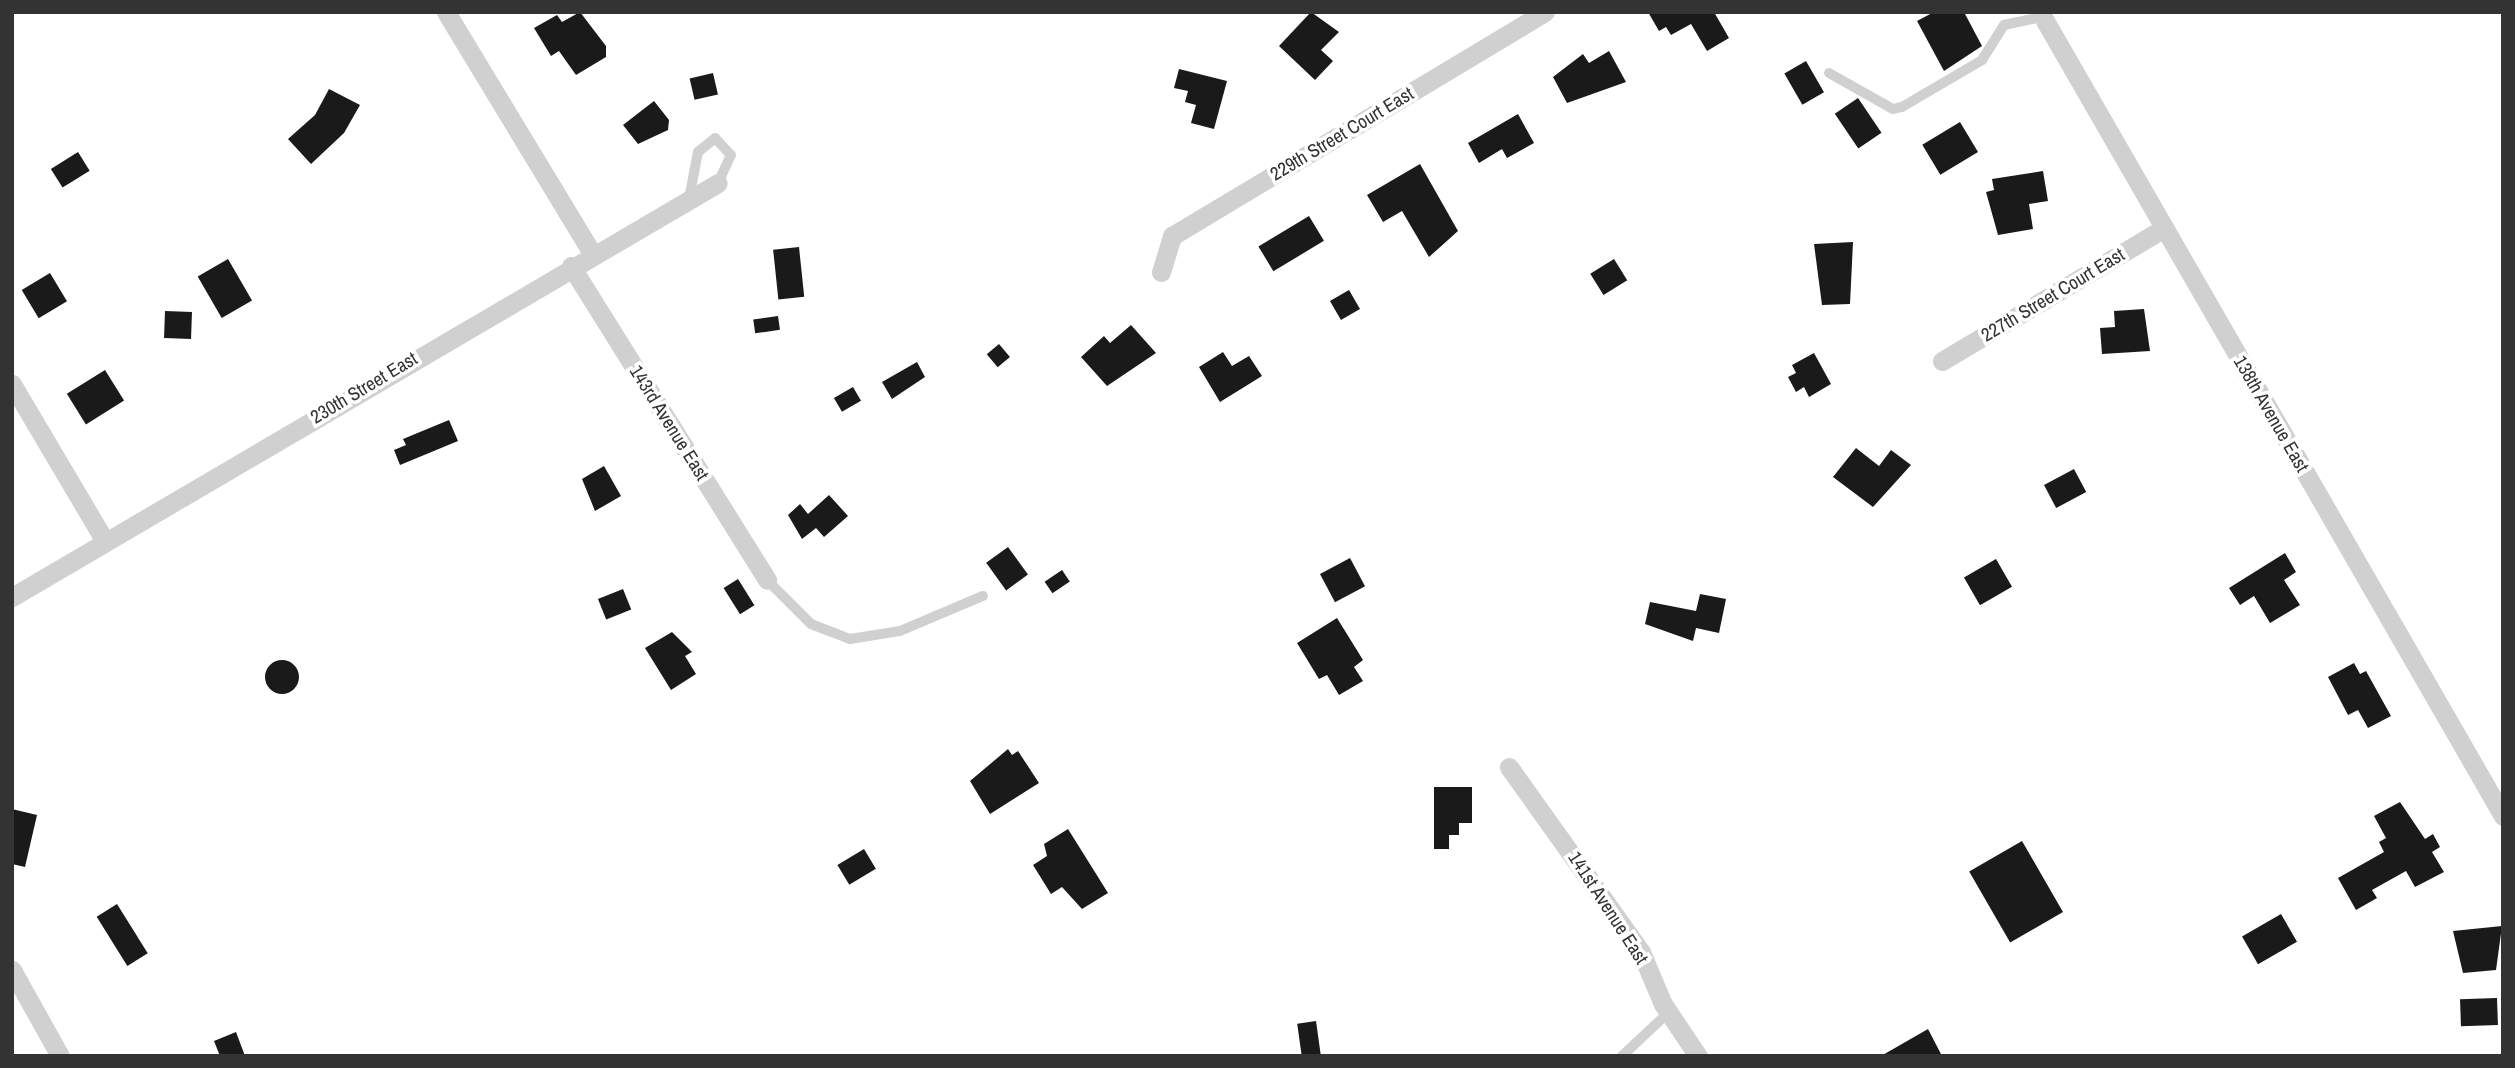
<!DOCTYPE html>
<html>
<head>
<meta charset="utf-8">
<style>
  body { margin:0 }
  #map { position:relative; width:2515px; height:1068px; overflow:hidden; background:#fff; font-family:"Archivo Narrow",sans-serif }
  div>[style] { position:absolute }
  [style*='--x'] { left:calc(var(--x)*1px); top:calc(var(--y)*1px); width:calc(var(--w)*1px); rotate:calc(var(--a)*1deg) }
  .building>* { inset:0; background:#1a1a1a; transform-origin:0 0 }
  .round { border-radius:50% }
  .lane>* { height:10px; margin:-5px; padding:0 5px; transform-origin:5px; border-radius:5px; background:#d0d0d0 }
  .street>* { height:19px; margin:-9.5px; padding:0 9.5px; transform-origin:9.5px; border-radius:9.5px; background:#d0d0d0 }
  span { translate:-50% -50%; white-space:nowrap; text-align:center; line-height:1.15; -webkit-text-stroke:7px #fff; paint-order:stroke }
  .street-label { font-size:19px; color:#333 }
  .frame { position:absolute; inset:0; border:14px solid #333; pointer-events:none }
</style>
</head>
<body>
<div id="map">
  <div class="building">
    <div style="clip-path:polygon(580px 12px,606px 46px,606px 57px,576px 75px,559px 51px,551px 56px,534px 28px,557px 15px,562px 22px)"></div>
    <div style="clip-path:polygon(1311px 12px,1339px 32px,1321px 50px,1333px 61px,1315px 80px,1279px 46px)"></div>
    <div style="clip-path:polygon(1648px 12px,1714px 12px,1729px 38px,1707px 51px,1691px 24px,1671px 35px,1666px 27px,1659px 31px)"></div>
    <div style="clip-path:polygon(1934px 12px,1964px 12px,1982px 46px,1944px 71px,1917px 21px)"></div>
    <div style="clip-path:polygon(1609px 51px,1626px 82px,1567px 103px,1553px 77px,1583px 54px,1589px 63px)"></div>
    <div style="left:1806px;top:61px;width:36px;height:25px;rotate:60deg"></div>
    <div style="clip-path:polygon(1179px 69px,1227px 81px,1214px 129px,1191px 123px,1196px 105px,1185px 102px,1188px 91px,1174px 88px)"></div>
    <div style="left:713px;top:73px;width:22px;height:24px;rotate:77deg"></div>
    <div style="clip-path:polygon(329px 89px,360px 105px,344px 133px,311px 164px,288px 139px,315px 115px)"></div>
    <div style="left:1858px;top:98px;width:42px;height:28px;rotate:56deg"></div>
    <div style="clip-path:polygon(654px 101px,669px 120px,668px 130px,638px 144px,623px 125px)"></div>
    <div style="clip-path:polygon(1518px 114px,1534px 143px,1507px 158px,1502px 149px,1479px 163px,1468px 143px)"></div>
    <div style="left:1960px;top:122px;width:35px;height:44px;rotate:59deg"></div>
    <div style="left:78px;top:152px;width:22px;height:32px;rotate:58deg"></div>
    <div style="clip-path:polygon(1420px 164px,1458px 231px,1429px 257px,1402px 211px,1383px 222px,1367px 195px)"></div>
    <div style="clip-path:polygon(2043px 171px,2048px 201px,2029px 204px,2033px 229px,1998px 235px,1986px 192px,1994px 190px,1992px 179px)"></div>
    <div style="left:1309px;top:216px;width:29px;height:59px;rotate:59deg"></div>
    <div style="clip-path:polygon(1853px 242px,1850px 304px,1822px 305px,1814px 244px)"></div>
    <div style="left:799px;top:247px;width:50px;height:26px;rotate:84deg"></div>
    <div style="left:228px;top:259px;width:48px;height:35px;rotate:60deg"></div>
    <div style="left:1614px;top:259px;width:25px;height:28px;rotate:58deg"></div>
    <div style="left:50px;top:273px;width:33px;height:33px;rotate:59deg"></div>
    <div style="left:1349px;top:290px;width:22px;height:22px;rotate:60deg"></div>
    <div style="clip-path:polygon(2144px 309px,2150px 351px,2102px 354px,2100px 328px,2115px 327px,2114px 311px)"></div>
    <div style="left:165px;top:311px;width:27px;height:27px;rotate:2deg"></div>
    <div style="left:778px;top:316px;width:14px;height:25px;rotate:82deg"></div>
    <div style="clip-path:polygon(1131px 325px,1156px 353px,1107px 386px,1081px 357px,1104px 336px,1110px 343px)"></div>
    <div style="left:999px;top:344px;width:17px;height:16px;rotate:50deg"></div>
    <div style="clip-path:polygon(1223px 352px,1232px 366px,1249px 356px,1262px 376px,1220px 402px,1199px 367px)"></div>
    <div style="clip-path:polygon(1814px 353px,1831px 384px,1809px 397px,1804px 387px,1796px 392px,1788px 377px,1796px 373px,1792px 365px)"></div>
    <div style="clip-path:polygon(917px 362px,925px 377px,892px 399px,882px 382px)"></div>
    <div style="left:105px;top:370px;width:36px;height:45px;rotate:58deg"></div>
    <div style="left:853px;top:387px;width:16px;height:22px;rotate:60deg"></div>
    <div style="clip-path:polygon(449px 420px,458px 441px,400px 465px,394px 450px,406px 445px,403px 439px)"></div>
    <div style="clip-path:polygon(1856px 448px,1879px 466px,1891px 450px,1911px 465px,1873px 507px,1833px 477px)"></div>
    <div style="clip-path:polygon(604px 466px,621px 496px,595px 511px,582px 479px)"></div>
    <div style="left:2074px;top:469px;width:26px;height:34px;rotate:62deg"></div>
    <div style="clip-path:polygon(829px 495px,848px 516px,824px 537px,816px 528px,802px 539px,788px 515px,800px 504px,808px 514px)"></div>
    <div style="left:1008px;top:547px;width:34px;height:27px;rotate:54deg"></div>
    <div style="clip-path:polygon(2285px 553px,2296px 572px,2284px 580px,2300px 605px,2270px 623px,2254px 596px,2240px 605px,2229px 588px)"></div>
    <div style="left:1350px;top:558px;width:32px;height:34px;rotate:62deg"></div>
    <div style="left:1996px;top:559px;width:32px;height:37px;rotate:60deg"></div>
    <div style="left:1062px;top:570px;width:14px;height:21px;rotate:56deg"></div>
    <div style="left:738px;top:579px;width:31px;height:17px;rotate:58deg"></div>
    <div style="left:623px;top:589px;width:22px;height:27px;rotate:68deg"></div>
    <div style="clip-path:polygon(1700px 594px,1726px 599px,1719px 633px,1696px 628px,1693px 641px,1645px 624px,1650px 602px,1696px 611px)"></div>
    <div style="clip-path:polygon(1337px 618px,1363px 660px,1354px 667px,1363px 681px,1339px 695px,1327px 675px,1319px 679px,1297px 643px)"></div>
    <div style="clip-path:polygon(672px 632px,692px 652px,685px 656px,696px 674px,671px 690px,645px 648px)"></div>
    <div class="round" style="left:265px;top:660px;width:34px;height:34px"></div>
    <div style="clip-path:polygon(2354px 663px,2360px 674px,2366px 671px,2391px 716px,2368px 728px,2358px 710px,2348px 715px,2328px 677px)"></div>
    <div style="clip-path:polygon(1008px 749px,1012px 755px,1018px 751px,1039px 783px,990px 814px,970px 781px)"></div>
    <div style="clip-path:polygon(1434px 787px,1472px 787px,1472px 823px,1459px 823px,1459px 835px,1449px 835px,1449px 849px,1434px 849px)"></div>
    <div style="clip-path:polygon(2400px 802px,2425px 839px,2433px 834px,2440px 847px,2432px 852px,2444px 872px,2415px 887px,2406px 871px,2372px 890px,2377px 898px,2356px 910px,2338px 878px,2384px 852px,2379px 842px,2386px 838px,2374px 816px)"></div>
    <div style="clip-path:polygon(12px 809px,37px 815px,25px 867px,12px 864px)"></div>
    <div style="clip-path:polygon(1068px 829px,1108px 893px,1082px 909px,1062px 887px,1051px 894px,1033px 865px,1047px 856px,1044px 844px)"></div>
    <div style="left:2022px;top:841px;width:82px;height:61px;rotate:60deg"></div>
    <div style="left:864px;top:849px;width:23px;height:31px;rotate:59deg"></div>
    <div style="left:117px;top:904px;width:58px;height:24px;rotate:58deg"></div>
    <div style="left:2281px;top:914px;width:32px;height:45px;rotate:60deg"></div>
    <div style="clip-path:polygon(2502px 926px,2496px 970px,2463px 973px,2453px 931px)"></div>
    <div style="left:2497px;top:998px;width:27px;height:37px;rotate:88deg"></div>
    <div style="left:1316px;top:1021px;width:35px;height:19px;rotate:82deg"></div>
    <div style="clip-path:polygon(1928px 1029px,1942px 1056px,1881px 1056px)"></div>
    <div style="clip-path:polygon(236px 1032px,245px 1056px,220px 1056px,214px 1041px)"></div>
  </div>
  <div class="lane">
    <div style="--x:1829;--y:73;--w:73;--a:29.4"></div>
    <div style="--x:1893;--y:109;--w:9;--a:-13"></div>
    <div style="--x:1902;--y:107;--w:93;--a:-30.4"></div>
    <div style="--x:1982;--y:60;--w:41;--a:-57.8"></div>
    <div style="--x:2004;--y:25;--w:39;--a:-12"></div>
    <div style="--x:689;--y:199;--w:48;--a:-79.2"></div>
    <div style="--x:698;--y:152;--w:22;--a:-39"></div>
    <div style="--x:715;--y:138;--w:23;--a:47"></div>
    <div style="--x:731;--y:155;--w:31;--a:115"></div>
    <div style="--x:767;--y:580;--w:62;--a:45"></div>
    <div style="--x:811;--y:624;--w:42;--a:21"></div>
    <div style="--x:850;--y:639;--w:51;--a:-9.1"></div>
    <div style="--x:900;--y:631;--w:90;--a:-22.9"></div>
    <div style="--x:1622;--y:1056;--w:63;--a:-43.1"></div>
  </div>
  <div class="street">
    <div style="--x:446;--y:12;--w:282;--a:58.8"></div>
    <div style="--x:2040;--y:12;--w:928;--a:60.06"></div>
    <div style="--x:571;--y:266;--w:370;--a:58"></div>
    <div style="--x:1161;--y:272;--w:38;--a:-73"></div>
    <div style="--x:1172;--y:236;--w:435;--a:-31"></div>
    <div style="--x:1942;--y:361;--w:259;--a:-30.9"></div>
    <div style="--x:12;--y:384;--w:182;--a:59.4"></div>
    <div style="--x:12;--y:597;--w:818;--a:-30.39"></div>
    <div style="--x:1509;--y:767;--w:227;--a:54.5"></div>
    <div style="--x:1641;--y:952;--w:56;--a:67.1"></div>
    <div style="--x:1663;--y:1004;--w:63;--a:56.1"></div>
    <div style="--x:12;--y:970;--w:98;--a:60.8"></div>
  </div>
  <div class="street-label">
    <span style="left:1342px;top:134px;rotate:-31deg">229th Street Court East</span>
    <span style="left:2053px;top:295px;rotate:-31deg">227th Street Court East</span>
    <span style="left:364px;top:388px;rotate:-31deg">230th Street East</span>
    <span style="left:2271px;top:414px;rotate:60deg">138th Avenue East</span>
    <span style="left:669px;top:423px;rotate:58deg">143rd Avenue East</span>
    <span style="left:1608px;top:908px;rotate:57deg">141st Avenue East</span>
  </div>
  <div class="frame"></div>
</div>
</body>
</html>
